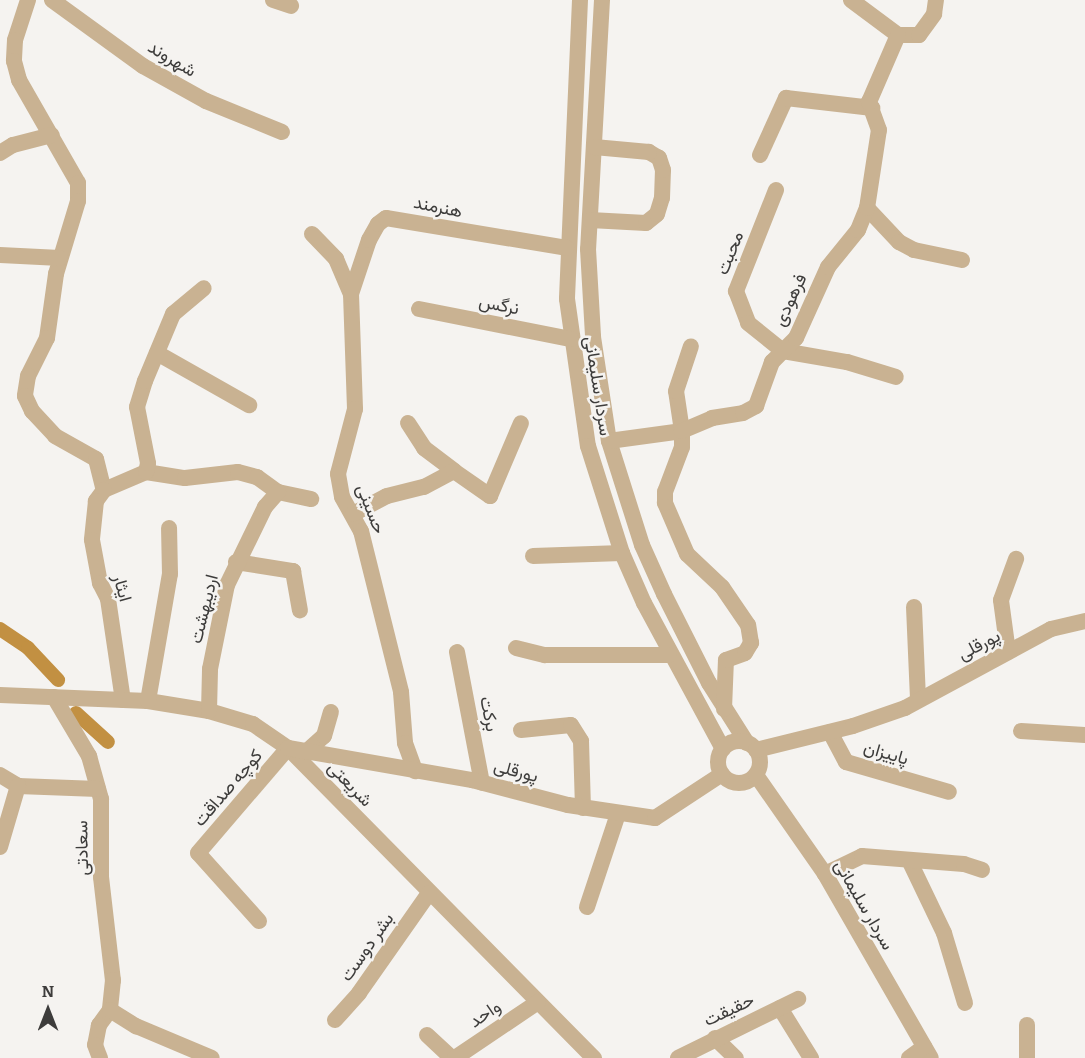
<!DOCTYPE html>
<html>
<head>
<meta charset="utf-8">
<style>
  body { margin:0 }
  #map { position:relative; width:1085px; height:1058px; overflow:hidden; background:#f5f3f0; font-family:Bitter,Vazirmatn,serif }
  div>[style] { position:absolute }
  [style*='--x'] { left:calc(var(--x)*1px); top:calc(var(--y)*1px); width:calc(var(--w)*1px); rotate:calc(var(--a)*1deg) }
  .canal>* { height:14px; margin:-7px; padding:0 7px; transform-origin:7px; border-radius:7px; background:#c29042 }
  .minor>* { height:16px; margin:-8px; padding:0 8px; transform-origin:8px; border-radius:8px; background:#c9b292 }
  .minor>.ring { margin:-8px; padding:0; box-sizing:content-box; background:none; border:16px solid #c9b292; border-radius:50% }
  span { translate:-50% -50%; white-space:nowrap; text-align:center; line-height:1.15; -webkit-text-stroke:5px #f5f3f0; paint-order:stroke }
  .street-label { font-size:18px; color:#3d3c3b }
  .north { position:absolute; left:18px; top:980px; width:60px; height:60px; -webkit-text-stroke:4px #f5f3f0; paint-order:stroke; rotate:0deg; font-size:16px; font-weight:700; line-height:24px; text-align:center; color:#3d3c3b }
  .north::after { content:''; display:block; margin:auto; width:21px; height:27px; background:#3d3c3b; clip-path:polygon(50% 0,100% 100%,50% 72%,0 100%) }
</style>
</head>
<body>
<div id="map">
  <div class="canal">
    <div style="--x:0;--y:629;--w:34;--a:34"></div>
    <div style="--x:28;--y:648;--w:44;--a:46.8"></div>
    <div style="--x:76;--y:713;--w:43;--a:42.2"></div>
  </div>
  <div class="minor">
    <div style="--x:28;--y:0;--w:42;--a:108"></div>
    <div style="--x:15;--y:40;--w:21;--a:93"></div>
    <div style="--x:14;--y:61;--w:20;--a:75"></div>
    <div style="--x:19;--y:80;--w:119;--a:60.2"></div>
    <div style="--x:78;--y:183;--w:18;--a:90"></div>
    <div style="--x:78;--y:201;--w:76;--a:106.8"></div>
    <div style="--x:56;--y:274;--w:65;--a:98"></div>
    <div style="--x:47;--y:338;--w:42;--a:116.6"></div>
    <div style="--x:28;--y:376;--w:20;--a:99"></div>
    <div style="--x:25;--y:396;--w:17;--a:65"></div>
    <div style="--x:32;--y:411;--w:34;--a:47"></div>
    <div style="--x:55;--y:436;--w:47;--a:29.3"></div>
    <div style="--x:96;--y:459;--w:32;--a:76"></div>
    <div style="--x:52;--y:0;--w:112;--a:36"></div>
    <div style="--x:143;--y:66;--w:72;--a:29.1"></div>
    <div style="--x:206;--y:101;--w:82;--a:22.2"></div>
    <div style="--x:273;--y:0;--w:19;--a:18"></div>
    <div style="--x:580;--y:0;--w:299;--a:92.5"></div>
    <div style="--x:567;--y:299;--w:148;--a:81.9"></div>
    <div style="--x:588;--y:446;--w:112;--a:72.4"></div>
    <div style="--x:622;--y:553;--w:55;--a:66.3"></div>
    <div style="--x:644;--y:603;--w:166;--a:61.6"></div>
    <div style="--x:602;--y:0;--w:249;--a:93.2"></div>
    <div style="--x:588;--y:249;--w:88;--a:86.7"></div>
    <div style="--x:593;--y:337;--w:105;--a:81.3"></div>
    <div style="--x:609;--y:441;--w:109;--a:72.4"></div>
    <div style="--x:642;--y:545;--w:54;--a:65.8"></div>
    <div style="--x:664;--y:594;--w:100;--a:63.2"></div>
    <div style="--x:709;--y:683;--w:71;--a:57.7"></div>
    <div style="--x:851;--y:0;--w:59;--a:36.7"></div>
    <div style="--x:898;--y:35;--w:21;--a:0"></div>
    <div style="--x:919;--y:35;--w:26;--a:-54"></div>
    <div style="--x:934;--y:14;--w:14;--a:-82"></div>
    <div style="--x:0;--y:153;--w:15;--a:-32"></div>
    <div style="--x:13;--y:145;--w:40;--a:-14.4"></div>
    <div style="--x:760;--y:155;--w:63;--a:-65.5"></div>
    <div style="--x:786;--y:98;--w:87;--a:6.6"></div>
    <div style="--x:776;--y:190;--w:109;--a:111.6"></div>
    <div style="--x:736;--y:291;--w:34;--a:69"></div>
    <div style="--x:748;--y:323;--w:45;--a:38.7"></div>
    <div style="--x:783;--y:351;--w:65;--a:9.8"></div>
    <div style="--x:847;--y:362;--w:51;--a:17"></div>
    <div style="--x:867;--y:208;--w:47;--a:46.7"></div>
    <div style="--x:899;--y:242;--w:17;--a:28"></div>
    <div style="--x:914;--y:250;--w:49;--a:11.8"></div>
    <div style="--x:590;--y:220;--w:56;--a:3.1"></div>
    <div style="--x:646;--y:223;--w:14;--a:-39"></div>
    <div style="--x:657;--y:214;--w:17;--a:-73"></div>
    <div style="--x:662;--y:198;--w:28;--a:-88"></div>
    <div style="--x:663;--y:170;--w:13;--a:-108"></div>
    <div style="--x:659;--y:158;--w:12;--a:-149"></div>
    <div style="--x:649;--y:152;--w:55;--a:-174.8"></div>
    <div style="--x:312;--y:234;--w:35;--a:46"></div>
    <div style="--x:336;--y:259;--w:38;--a:67"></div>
    <div style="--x:351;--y:294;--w:115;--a:88"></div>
    <div style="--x:355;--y:409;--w:67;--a:104.7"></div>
    <div style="--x:338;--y:474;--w:23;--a:80"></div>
    <div style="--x:342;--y:497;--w:39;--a:61"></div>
    <div style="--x:361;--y:531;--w:166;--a:76"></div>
    <div style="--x:401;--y:692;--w:51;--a:85.5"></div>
    <div style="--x:405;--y:743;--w:30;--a:70"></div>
    <div style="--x:0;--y:255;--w:60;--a:2.9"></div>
    <div style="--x:351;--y:294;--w:57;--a:-71.6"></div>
    <div style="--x:369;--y:240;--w:18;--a:-61"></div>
    <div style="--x:378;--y:224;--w:10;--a:-37"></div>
    <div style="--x:386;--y:218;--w:183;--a:9.4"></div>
    <div style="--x:419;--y:309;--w:155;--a:11.2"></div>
    <div style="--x:157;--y:353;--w:106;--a:29.5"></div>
    <div style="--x:408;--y:423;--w:30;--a:57"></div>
    <div style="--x:424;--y:448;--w:38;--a:37"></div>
    <div style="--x:609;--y:441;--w:74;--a:-7.8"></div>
    <div style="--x:682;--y:431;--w:40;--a:-98.5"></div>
    <div style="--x:676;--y:391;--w:47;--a:-71.6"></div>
    <div style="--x:146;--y:472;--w:39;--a:9"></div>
    <div style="--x:185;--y:478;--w:53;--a:-6.5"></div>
    <div style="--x:238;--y:472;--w:20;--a:15"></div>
    <div style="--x:257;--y:477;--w:26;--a:36"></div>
    <div style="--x:278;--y:492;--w:34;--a:12"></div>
    <div style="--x:104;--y:490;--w:46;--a:-23.2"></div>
    <div style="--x:146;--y:472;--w:9;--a:-77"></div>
    <div style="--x:148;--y:463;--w:57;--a:-101.1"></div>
    <div style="--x:137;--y:407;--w:27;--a:-73"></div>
    <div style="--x:145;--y:381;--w:73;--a:-67.3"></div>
    <div style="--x:173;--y:314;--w:40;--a:-40"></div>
    <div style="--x:104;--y:490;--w:14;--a:126"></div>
    <div style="--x:96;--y:501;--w:39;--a:96"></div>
    <div style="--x:92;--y:540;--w:44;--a:79.5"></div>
    <div style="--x:100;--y:583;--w:18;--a:63"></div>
    <div style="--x:108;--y:599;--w:102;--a:81.6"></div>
    <div style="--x:353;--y:514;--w:38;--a:-28"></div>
    <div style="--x:387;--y:496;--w:38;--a:-14"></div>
    <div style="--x:424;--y:487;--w:34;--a:-28"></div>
    <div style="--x:454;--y:471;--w:44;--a:34.8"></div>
    <div style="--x:490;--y:496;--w:79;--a:-67"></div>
    <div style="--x:533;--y:556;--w:89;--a:-1.9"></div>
    <div style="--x:236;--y:562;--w:58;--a:9"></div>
    <div style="--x:293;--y:571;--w:40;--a:80"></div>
    <div style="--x:914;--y:607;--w:93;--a:87.5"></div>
    <div style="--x:516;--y:648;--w:30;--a:14"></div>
    <div style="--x:545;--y:655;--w:124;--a:0"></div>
    <div style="--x:457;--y:652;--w:133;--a:79.2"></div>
    <div style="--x:1008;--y:652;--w:52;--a:-97.7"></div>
    <div style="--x:1001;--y:600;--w:44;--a:-69.9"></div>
    <div style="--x:0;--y:695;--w:148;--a:2.3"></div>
    <div style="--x:148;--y:701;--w:62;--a:9.3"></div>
    <div style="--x:209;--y:711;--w:46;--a:16.5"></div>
    <div style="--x:253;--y:724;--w:42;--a:34.4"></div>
    <div style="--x:288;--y:748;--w:436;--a:45.4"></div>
    <div style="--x:54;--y:697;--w:69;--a:59.3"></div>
    <div style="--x:89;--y:756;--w:45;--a:74.4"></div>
    <div style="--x:101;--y:799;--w:78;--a:90"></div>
    <div style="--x:101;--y:877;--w:104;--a:83.4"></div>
    <div style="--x:113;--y:980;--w:30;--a:96"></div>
    <div style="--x:110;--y:1010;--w:19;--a:126"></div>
    <div style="--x:99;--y:1025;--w:20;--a:101"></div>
    <div style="--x:95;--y:1045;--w:14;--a:69"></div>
    <div style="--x:148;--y:701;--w:129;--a:-80.2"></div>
    <div style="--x:170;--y:574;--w:46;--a:-91.2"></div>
    <div style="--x:724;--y:709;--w:49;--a:-87.7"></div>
    <div style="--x:726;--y:660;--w:20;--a:-20"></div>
    <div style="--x:745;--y:653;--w:12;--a:-59"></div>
    <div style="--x:751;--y:643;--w:18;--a:-99"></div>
    <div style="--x:748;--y:625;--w:46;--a:-124.4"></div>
    <div style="--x:722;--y:587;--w:48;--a:-136.7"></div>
    <div style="--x:687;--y:554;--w:56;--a:-113.3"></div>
    <div style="--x:665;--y:503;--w:11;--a:-90"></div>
    <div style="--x:665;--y:492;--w:48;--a:-69.3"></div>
    <div style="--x:682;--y:447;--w:16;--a:-90"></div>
    <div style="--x:682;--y:431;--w:33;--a:-23"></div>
    <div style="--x:712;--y:418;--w:31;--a:-9"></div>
    <div style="--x:743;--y:413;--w:15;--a:-28"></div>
    <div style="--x:756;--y:406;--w:47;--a:-70"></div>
    <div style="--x:772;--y:362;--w:34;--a:-45"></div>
    <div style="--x:796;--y:338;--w:78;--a:-65.7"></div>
    <div style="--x:828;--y:267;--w:48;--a:-51"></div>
    <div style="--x:858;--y:230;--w:24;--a:-68"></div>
    <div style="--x:867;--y:208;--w:79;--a:-81.3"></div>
    <div style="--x:879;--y:130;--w:30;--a:-110"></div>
    <div style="--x:869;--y:102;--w:73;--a:-66.6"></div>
    <div style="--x:209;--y:711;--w:42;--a:-88.6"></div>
    <div style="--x:210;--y:669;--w:86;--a:-78.6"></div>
    <div style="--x:227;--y:585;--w:87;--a:-64"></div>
    <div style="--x:265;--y:507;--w:20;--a:-49"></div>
    <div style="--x:521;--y:730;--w:50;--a:-5.7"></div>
    <div style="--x:571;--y:725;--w:19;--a:58"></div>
    <div style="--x:581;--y:741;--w:67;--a:88.3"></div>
    <div style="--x:1021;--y:731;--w:64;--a:3.6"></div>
    <div style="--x:830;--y:732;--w:34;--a:62"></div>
    <div style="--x:846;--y:762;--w:107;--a:16.2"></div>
    <div class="ring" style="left:718px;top:741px;width:26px;height:26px"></div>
    <div style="--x:756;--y:750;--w:100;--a:-13.9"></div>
    <div style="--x:853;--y:726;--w:55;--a:-19.1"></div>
    <div style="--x:905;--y:708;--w:166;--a:-28.4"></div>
    <div style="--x:1051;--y:629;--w:35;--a:-13"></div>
    <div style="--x:306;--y:752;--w:24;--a:-42"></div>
    <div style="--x:324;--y:736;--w:25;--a:-74"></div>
    <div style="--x:0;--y:775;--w:21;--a:31"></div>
    <div style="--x:18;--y:786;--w:80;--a:2.1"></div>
    <div style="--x:756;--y:775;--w:121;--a:55.1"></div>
    <div style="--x:825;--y:874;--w:212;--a:60.1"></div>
    <div style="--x:0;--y:847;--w:64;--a:-73.6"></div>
    <div style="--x:909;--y:860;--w:81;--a:64.4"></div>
    <div style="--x:944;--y:933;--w:73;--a:73.3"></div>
    <div style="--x:825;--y:874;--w:41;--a:-25.9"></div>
    <div style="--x:862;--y:856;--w:102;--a:4.5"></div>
    <div style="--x:964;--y:864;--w:19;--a:18"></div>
    <div style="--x:587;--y:907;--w:98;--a:-71.6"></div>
    <div style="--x:259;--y:921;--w:91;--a:-131.9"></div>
    <div style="--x:198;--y:853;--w:138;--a:-49.4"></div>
    <div style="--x:288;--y:748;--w:187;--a:9.9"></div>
    <div style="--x:472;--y:780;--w:99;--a:14.6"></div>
    <div style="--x:568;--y:805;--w:88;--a:8.5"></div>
    <div style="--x:655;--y:818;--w:80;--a:-33.3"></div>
    <div style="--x:780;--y:1008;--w:59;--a:58.2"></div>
    <div style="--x:110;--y:1010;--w:31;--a:32"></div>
    <div style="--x:136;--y:1026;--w:82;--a:22.8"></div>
    <div style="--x:335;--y:1020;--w:36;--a:-48"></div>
    <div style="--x:359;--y:993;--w:122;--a:-55"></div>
    <div style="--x:1027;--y:1025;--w:33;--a:90"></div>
    <div style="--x:427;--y:1035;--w:34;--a:43"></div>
    <div style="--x:715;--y:1038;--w:29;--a:44"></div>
    <div style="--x:455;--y:1058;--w:100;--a:-34"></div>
    <div style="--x:678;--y:1058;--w:134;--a:-26.2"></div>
    <div style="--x:909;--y:1058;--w:19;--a:-36"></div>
  </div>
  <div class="street-label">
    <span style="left:172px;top:59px;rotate:31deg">شهروند</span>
    <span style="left:438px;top:207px;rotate:12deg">هنرمند</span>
    <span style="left:730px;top:253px;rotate:-68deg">محبت</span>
    <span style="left:790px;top:300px;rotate:-65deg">فرهودی</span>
    <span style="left:499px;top:305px;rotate:11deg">نرگس</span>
    <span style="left:598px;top:386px;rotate:81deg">سردار سلیمانی</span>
    <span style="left:371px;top:509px;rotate:69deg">حسینی</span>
    <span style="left:122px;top:588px;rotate:74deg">ایثار</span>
    <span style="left:204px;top:609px;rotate:-76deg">اردیبهشت</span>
    <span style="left:979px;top:645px;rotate:-28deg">پورقلی</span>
    <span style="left:489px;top:714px;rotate:79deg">برکت</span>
    <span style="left:886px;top:753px;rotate:16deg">پاییزان</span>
    <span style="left:516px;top:771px;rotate:15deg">پورقلی</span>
    <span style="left:350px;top:784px;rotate:46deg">شریعتی</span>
    <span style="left:228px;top:788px;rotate:-49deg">کوچه صداقت</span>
    <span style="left:82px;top:848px;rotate:-91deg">سعادتی</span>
    <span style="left:864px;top:905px;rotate:60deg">سردار سلیمانی</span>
    <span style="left:367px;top:947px;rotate:-55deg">بشر دوست</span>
    <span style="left:729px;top:1010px;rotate:-25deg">حقیقت</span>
    <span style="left:485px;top:1014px;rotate:-34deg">واحد</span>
  </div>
  <div class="north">N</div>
</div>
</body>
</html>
